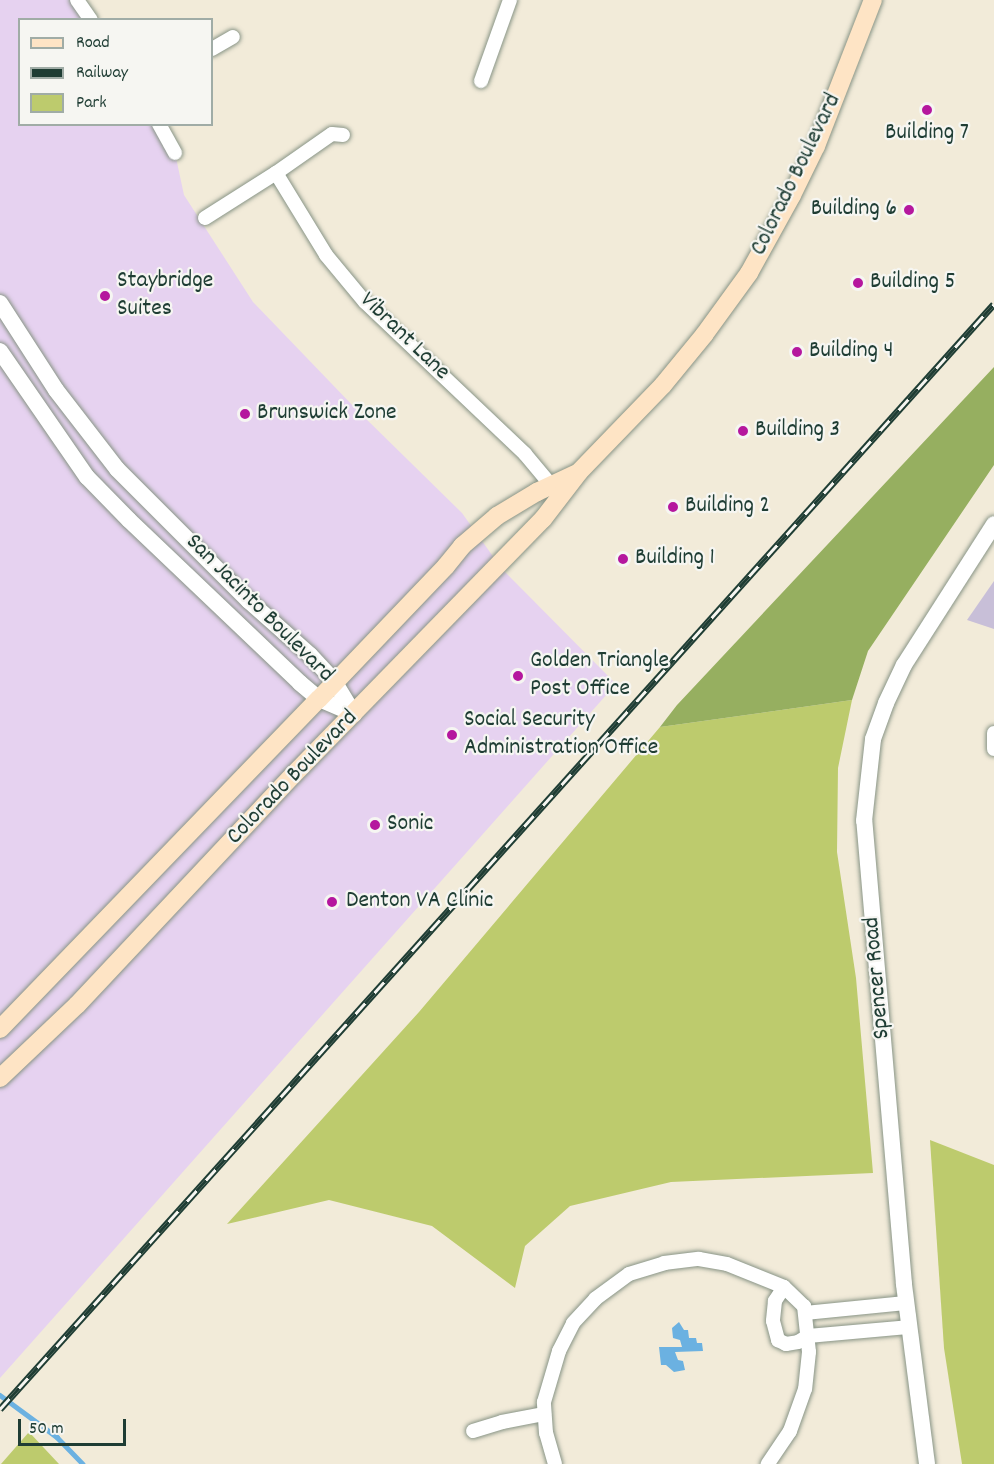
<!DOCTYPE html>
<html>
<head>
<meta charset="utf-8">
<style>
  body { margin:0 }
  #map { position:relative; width:994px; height:1464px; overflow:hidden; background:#f2ebd9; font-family:Dekko,sans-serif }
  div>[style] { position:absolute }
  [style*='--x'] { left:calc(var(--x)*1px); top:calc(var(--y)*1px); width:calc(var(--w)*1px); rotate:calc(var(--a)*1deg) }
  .built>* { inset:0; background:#e6d2f0 }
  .industrial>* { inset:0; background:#c8bfd8 }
  .green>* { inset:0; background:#bdcb6d }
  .forest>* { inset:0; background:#96af60 }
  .water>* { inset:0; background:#6bb1e1 }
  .stream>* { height:4.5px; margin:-2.25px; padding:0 2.25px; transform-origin:2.25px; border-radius:2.25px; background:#6bb1e1 }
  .roads { filter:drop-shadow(0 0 2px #889486) drop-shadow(0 0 2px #889486) }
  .minor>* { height:14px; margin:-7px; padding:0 7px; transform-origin:7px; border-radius:7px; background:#fff }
  .tertiary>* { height:16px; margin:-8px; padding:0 8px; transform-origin:8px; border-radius:8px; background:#fff }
  .secondary>* { height:18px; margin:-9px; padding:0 9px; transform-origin:9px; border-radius:9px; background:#fee4c5 }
  .rail>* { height:7px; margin-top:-3.5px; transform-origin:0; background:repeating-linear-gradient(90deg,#f6f6f2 0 14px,#1f3d34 0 28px); box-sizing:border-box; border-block:2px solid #1f3d34 }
  .dots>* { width:16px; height:16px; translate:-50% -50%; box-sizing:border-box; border:3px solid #f6f6f2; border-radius:50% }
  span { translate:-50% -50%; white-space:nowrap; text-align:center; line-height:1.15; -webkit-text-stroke:4.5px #f6f6f2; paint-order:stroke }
  .poi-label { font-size:24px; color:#1f3d34 }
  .right { translate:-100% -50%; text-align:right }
  .left { translate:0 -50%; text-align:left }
  .street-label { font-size:24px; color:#1f3d34 }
  .legend { position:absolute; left:18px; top:18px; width:195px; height:108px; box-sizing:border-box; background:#f6f6f2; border:2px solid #a0aca6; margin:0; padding:8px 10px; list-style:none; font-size:18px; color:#1f3d34 }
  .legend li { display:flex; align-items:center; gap:12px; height:30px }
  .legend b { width:30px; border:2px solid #a0aca6 }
  .scale { position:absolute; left:18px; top:1419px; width:108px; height:27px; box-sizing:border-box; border:3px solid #1f3d34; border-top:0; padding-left:8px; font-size:18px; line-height:21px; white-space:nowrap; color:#1f3d34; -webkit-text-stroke:4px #f6f6f2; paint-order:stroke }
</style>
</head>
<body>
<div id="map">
  <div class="built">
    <div style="clip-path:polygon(0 0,77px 0,91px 19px,20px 20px,20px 124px,159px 125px,175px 153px,184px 195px,253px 302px,356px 409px,462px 513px,502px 569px,616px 684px,0 1378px)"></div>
  </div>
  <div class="industrial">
    <div style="clip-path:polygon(994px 581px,994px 629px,967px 620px)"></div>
  </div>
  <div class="green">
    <div style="clip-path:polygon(852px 700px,838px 768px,837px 852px,856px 978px,873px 1173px,671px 1182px,570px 1206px,525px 1246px,515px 1288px,432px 1226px,329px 1200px,227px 1224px,419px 1012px,660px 727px)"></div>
    <div style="clip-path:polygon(930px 1140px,994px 1165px,994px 1464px,962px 1464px,944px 1348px)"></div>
    <div style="clip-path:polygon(29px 1432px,59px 1464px,1px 1464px)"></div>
  </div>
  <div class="forest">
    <div style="clip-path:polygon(994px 367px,994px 465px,868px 651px,852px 700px,660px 727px,677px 705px)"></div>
  </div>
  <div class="water">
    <div style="clip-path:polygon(679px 1322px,684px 1330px,688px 1330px,689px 1338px,696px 1338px,697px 1343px,702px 1343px,703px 1351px,675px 1352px,678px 1360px,683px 1361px,685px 1370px,674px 1372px,666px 1365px,661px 1365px,659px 1347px,682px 1347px,680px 1340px,673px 1338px,672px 1328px)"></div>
  </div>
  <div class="stream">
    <div style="--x:0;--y:1395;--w:71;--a:36.4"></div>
    <div style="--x:57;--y:1437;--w:37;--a:46"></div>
  </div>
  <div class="roads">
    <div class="minor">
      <div style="--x:77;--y:0;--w:24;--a:55"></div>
      <div style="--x:212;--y:49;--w:24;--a:-30"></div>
      <div style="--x:481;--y:81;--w:86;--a:-70.3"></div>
      <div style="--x:159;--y:124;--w:33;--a:61"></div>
      <div style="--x:276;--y:173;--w:96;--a:58.6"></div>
      <div style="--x:326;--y:255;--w:61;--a:50.3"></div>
      <div style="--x:365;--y:302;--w:221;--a:43.5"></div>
      <div style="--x:525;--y:454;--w:40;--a:50"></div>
      <div style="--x:205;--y:218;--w:84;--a:-32.4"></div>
      <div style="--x:276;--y:173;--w:68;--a:-34.9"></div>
      <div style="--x:332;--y:134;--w:11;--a:5"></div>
      <div style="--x:994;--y:733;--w:16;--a:90"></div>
      <div style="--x:784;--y:1287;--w:17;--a:123"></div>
      <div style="--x:775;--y:1301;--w:20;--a:96"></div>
      <div style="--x:773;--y:1321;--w:20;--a:75"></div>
      <div style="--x:778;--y:1340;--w:9;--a:27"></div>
      <div style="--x:786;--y:1344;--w:12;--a:-9"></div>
      <div style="--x:798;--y:1342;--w:12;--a:-31"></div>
      <div style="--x:808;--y:1336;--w:100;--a:-5.1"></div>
      <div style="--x:805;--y:1313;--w:101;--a:-5.7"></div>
      <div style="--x:473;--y:1431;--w:30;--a:-17"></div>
      <div style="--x:502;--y:1422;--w:43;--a:-10.8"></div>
      <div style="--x:555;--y:1464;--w:32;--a:-106"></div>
      <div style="--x:546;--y:1433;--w:31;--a:-94"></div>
      <div style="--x:544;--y:1402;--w:53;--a:-73.6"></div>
      <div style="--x:559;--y:1351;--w:31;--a:-63"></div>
      <div style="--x:573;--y:1323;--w:33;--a:-47"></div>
      <div style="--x:595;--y:1299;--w:42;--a:-36.3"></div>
      <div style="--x:629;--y:1274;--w:37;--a:-17"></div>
      <div style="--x:664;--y:1263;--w:35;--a:-7"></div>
      <div style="--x:699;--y:1259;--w:28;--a:10"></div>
      <div style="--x:727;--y:1264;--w:61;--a:22"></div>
      <div style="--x:784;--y:1287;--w:28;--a:44"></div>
      <div style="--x:804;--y:1306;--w:46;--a:83.8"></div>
      <div style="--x:809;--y:1352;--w:37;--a:96"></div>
      <div style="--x:805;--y:1389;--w:45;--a:109.7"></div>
      <div style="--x:790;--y:1431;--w:40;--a:124"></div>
    </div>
    <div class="tertiary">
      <div style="--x:0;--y:303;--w:103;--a:57.2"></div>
      <div style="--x:56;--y:390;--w:100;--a:52.3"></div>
      <div style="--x:117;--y:469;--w:187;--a:45"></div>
      <div style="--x:249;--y:601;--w:81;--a:41.5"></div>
      <div style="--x:310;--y:655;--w:35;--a:47"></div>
      <div style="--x:334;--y:681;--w:39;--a:59"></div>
      <div style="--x:0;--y:351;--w:153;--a:55.4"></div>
      <div style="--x:87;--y:477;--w:60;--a:45.7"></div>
      <div style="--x:129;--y:520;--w:236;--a:43.6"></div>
      <div style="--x:300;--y:683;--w:25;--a:40"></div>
      <div style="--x:319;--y:699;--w:38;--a:23"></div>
      <div style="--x:927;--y:1464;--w:181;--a:-97.3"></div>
      <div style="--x:904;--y:1284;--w:465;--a:-94.9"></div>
      <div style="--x:864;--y:821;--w:82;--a:-83.7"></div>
      <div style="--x:873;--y:739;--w:38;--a:-70"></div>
      <div style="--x:886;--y:703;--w:42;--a:-64.7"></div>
      <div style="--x:904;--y:665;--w:167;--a:-57.4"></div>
    </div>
    <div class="secondary">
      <div style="--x:0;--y:1029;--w:459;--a:-46"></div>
      <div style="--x:319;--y:699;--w:184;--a:-46.3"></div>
      <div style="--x:446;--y:566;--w:26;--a:-51"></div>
      <div style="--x:462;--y:546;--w:46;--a:-40.6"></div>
      <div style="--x:497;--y:516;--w:47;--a:-31"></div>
      <div style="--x:537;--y:492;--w:42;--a:-25.3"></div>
      <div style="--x:0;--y:1078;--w:106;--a:-43.5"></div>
      <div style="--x:77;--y:1005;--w:317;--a:-46.8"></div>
      <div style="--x:294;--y:774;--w:356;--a:-45.7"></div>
      <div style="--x:543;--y:519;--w:59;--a:-52.5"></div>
      <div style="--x:579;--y:472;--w:121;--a:-46"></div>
      <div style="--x:663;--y:385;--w:65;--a:-50.6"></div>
      <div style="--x:704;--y:335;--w:77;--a:-54"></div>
      <div style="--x:749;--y:273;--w:89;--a:-61.1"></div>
      <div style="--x:792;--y:195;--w:55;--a:-63.9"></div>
      <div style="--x:816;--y:146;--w:157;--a:-68.7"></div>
    </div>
  </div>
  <div class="rail">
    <div style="--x:0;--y:1409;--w:1486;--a:-48.03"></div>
  </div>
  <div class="dots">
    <div style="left:927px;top:110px;background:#b5179e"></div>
    <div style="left:909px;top:210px;background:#b5179e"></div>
    <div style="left:858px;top:283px;background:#b5179e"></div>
    <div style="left:105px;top:296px;background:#b5179e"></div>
    <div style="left:797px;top:352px;background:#b5179e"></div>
    <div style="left:245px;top:414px;background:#b5179e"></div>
    <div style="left:743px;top:431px;background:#b5179e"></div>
    <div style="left:673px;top:507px;background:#b5179e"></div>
    <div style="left:623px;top:559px;background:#b5179e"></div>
    <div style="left:518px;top:676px;background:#b5179e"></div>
    <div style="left:452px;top:735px;background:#b5179e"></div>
    <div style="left:375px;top:825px;background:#b5179e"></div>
    <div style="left:332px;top:902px;background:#b5179e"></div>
  </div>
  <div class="poi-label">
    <span style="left:927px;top:134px">Building 7</span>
    <span class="right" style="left:897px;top:210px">Building 6</span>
    <span class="left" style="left:117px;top:296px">Staybridge<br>Suites</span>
    <span class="left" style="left:870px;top:283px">Building 5</span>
    <span class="left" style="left:809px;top:352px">Building 4</span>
    <span class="left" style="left:257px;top:414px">Brunswick Zone</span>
    <span class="left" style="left:755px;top:431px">Building 3</span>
    <span class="left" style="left:685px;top:507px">Building 2</span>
    <span class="left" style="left:635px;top:559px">Building 1</span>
    <span class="left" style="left:530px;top:676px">Golden Triangle<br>Post Office</span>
    <span class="left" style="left:464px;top:735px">Social Security<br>Administration Office</span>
    <span class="left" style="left:387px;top:825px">Sonic</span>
    <span class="left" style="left:346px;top:902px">Denton VA Clinic</span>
  </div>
  <div class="street-label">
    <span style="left:797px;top:175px;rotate:-64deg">Colorado Boulevard</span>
    <span style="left:404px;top:337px;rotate:44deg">Vibrant Lane</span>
    <span style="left:259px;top:609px;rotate:45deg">San Jacinto Boulevard</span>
    <span style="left:293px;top:778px;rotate:-46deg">Colorado Boulevard</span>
    <span style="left:878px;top:978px;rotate:-95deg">Spencer Road</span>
  </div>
  <ul class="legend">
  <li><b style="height:8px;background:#fee4c5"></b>Road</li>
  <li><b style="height:8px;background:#1f3d34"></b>Railway</li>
  <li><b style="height:16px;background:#bdcb6d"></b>Park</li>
  </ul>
  <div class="scale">50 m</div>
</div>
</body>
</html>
